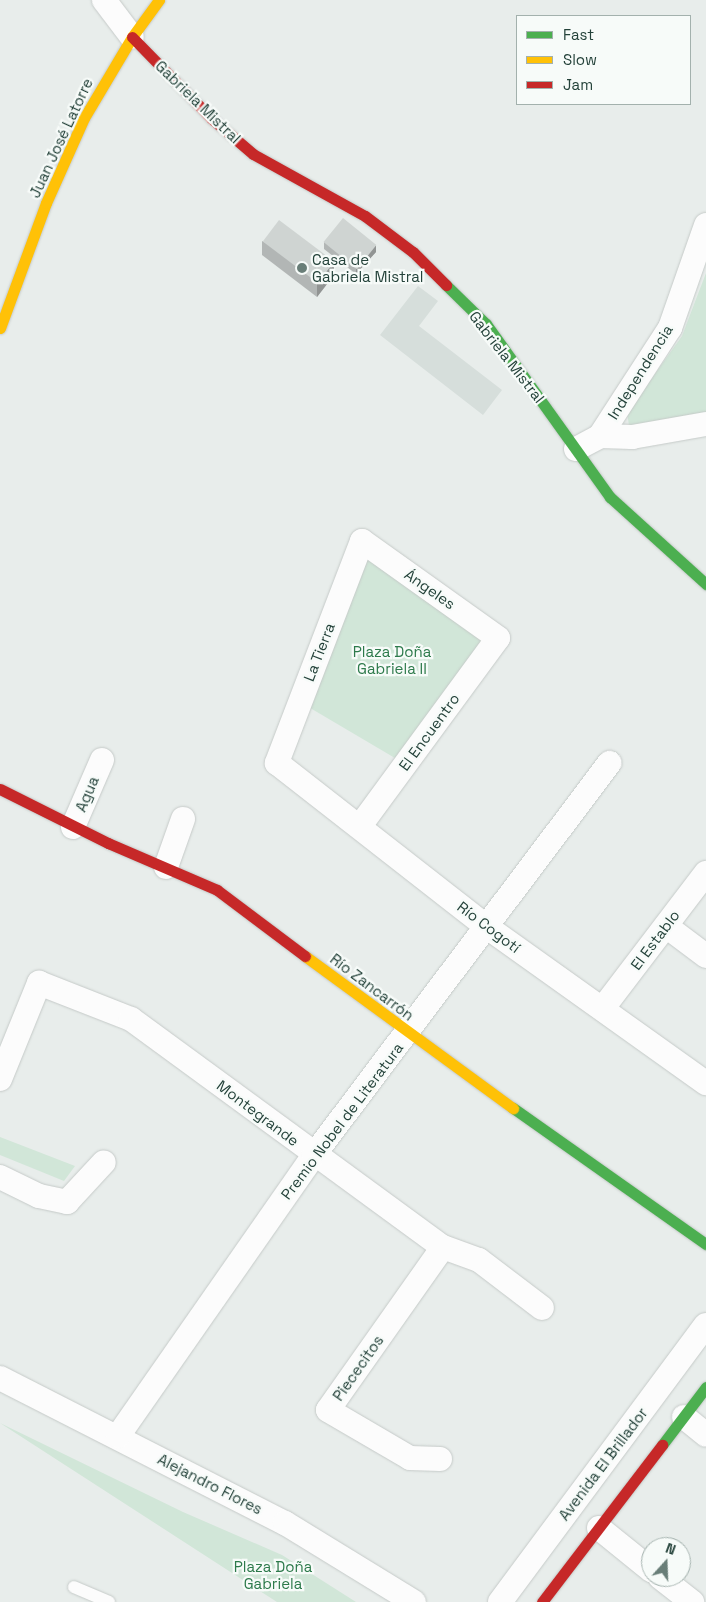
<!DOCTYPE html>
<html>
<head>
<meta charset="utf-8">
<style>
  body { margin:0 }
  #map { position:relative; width:706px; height:1602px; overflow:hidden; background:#e8edeb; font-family:"Space Grotesk",sans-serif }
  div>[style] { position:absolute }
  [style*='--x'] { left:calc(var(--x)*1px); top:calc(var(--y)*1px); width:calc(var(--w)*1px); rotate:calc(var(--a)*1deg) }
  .built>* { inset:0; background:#d6dedb }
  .green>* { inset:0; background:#d1e6d8 }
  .roads { filter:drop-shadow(0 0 1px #c5cac8) drop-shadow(0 0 1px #c5cac8) }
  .lane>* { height:12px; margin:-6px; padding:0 6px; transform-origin:6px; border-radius:6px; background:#fcfcfc }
  .street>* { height:24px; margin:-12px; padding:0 12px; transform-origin:12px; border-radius:12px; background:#fcfcfc }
  .fast>* { height:11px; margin:-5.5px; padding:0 5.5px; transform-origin:5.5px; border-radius:5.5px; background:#4caf50 }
  .slow>* { height:11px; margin:-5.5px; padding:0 5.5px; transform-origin:5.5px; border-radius:5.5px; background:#ffc107 }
  .jam>* { height:11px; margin:-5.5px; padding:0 5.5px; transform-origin:5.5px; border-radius:5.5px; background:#c62828 }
  .wall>* { inset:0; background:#b2b6b5 }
  .shaded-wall>* { inset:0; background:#919493 }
  .building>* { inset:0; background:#cfd4d2; transform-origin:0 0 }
  .dots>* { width:14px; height:14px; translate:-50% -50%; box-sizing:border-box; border:2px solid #f7fbf9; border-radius:50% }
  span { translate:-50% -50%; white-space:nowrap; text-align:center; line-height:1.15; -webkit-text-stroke:4.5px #f7fbf9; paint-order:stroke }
  .street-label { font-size:15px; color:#24423a }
  .poi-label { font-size:15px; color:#24423a }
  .left { translate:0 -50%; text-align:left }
  .park-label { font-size:15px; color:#2d7a4b }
  .legend { position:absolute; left:516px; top:15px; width:175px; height:90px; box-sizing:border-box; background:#f7fbf9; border:1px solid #a3b1ad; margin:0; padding:6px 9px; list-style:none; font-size:15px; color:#24423a }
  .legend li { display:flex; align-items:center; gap:10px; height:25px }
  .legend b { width:25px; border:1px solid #a3b1ad }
  .north { position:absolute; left:641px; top:1537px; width:50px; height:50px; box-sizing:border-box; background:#f7fbf9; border:1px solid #a3b1ad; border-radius:50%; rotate:20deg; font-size:14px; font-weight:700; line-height:20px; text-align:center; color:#24423a }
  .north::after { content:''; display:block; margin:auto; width:18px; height:22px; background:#697e78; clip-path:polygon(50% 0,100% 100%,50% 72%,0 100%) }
</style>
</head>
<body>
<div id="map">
  <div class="built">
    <div style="clip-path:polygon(418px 286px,438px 301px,419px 326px,502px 390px,483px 415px,380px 335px)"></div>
  </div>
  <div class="green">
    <div style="clip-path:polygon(706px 273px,706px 416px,630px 431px,627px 413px,682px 336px)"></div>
    <div style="clip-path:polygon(367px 556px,486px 642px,400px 761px,300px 702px)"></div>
    <div style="clip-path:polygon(0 1137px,75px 1166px,64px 1181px,0 1155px)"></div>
    <div style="clip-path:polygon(0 1423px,183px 1512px,282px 1555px,356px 1602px,277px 1602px)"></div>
  </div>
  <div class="roads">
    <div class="lane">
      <div style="--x:74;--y:1587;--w:38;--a:23"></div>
    </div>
    <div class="street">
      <div style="--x:104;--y:0;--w:46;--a:52.9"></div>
      <div style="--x:600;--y:436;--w:32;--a:2"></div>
      <div style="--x:632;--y:437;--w:75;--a:-10"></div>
      <div style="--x:576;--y:449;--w:27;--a:-28"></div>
      <div style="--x:600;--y:436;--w:129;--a:-57.1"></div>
      <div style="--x:670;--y:328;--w:109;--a:-70.7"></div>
      <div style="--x:360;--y:826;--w:233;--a:-53.7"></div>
      <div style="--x:498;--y:638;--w:167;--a:-144.5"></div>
      <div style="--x:362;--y:541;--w:238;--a:111"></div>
      <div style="--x:277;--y:763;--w:266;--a:38"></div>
      <div style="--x:487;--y:927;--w:269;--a:35.5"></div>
      <div style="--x:73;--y:827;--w:73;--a:-66.6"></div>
      <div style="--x:166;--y:867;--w:51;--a:-70.5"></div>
      <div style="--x:666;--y:926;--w:50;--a:36.9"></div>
      <div style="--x:603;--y:1008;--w:170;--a:-52.7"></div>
      <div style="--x:0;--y:1079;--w:104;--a:-67.9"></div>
      <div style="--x:39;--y:983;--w:99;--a:21.4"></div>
      <div style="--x:131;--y:1019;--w:386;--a:36.2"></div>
      <div style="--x:443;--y:1247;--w:38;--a:20"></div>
      <div style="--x:479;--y:1260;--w:79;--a:37.3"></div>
      <div style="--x:0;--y:1177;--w:43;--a:26"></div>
      <div style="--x:39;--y:1196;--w:29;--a:12"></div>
      <div style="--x:67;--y:1202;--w:54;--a:-47.2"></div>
      <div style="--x:0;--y:1378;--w:320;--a:27"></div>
      <div style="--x:285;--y:1523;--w:151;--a:31.5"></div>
      <div style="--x:684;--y:1417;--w:28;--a:39"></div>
      <div style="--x:118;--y:1436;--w:343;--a:-55.1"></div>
      <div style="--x:314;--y:1155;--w:491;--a:-53"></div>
      <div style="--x:440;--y:1459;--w:30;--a:-178"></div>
      <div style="--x:410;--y:1458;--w:95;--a:-149.7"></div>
      <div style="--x:328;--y:1410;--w:199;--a:-54.8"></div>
      <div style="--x:599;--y:1528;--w:67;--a:38.9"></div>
      <div style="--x:660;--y:1577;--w:41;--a:38"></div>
      <div style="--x:500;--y:1602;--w:345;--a:-53.4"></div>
    </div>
    <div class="fast">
      <div style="--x:446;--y:285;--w:56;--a:44.3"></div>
      <div style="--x:486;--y:324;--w:213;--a:54.4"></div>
      <div style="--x:610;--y:497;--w:130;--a:42.2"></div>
      <div style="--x:513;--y:1108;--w:236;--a:35.2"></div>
      <div style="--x:662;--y:1445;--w:73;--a:-52.8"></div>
    </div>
    <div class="slow">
      <div style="--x:0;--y:328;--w:133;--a:-69.8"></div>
      <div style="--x:46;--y:203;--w:93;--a:-65.9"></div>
      <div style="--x:84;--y:118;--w:94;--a:-59.3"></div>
      <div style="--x:132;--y:37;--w:46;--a:-53.9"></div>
      <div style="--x:305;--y:956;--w:258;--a:36.2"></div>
    </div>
    <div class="jam">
      <div style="--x:132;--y:37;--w:113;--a:45.7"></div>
      <div style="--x:211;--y:118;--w:55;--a:40.6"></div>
      <div style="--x:253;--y:154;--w:128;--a:29"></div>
      <div style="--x:365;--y:216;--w:60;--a:36.9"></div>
      <div style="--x:413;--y:252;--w:47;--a:45"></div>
      <div style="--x:0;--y:789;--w:121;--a:26.6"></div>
      <div style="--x:108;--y:843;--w:119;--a:23.3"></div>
      <div style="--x:217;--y:890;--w:110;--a:36.9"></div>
      <div style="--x:542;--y:1602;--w:198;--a:-52.6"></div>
    </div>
  </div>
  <div class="wall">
    <div style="clip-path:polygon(262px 241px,334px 275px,317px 297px,262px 255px)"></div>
    <div style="clip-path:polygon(324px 242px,376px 252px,356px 274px,324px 249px)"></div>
  </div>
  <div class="shaded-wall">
    <div style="clip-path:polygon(376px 245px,376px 252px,356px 274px,356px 267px)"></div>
    <div style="clip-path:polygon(334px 261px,334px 275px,317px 297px,317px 283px)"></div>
  </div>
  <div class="building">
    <div style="left:343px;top:218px;width:43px;height:31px;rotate:39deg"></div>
    <div style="left:279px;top:220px;width:69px;height:27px;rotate:37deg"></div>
  </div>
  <div class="dots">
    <div style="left:302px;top:268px;background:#697e78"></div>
  </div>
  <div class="street-label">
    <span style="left:198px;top:102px;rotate:44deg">Gabriela Mistral</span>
    <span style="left:61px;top:138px;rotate:-65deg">Juan José Latorre</span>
    <span style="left:507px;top:357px;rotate:52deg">Gabriela Mistral</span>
    <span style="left:640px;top:372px;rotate:-58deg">Independencia</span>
    <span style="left:430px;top:589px;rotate:35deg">Ángeles</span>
    <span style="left:319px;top:652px;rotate:-69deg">La Tierra</span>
    <span style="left:429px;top:732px;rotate:-54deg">El Encuentro</span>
    <span style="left:87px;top:794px;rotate:-67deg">Agua</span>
    <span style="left:489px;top:927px;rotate:37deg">Río Cogotí</span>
    <span style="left:655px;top:940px;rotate:-53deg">El Establo</span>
    <span style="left:372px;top:987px;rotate:37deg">Río Zancarrón</span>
    <span style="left:258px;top:1113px;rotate:37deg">Montegrande</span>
    <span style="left:342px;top:1121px;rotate:-53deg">Premio Nobel de Literatura</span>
    <span style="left:358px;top:1368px;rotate:-55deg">Piececitos</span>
    <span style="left:603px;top:1464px;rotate:-53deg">Avenida El Brillador</span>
    <span style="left:210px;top:1484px;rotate:27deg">Alejandro Flores</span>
  </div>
  <div class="poi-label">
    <span class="left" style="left:312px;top:268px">Casa de<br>Gabriela Mistral</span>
  </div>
  <div class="park-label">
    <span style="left:392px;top:660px">Plaza Doña<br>Gabriela II</span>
    <span style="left:273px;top:1575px">Plaza Doña<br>Gabriela</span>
  </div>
  <ul class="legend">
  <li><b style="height:6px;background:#4caf50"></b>Fast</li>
  <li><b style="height:6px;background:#ffc107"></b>Slow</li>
  <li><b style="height:6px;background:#c62828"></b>Jam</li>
  </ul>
  <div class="north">N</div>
</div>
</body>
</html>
